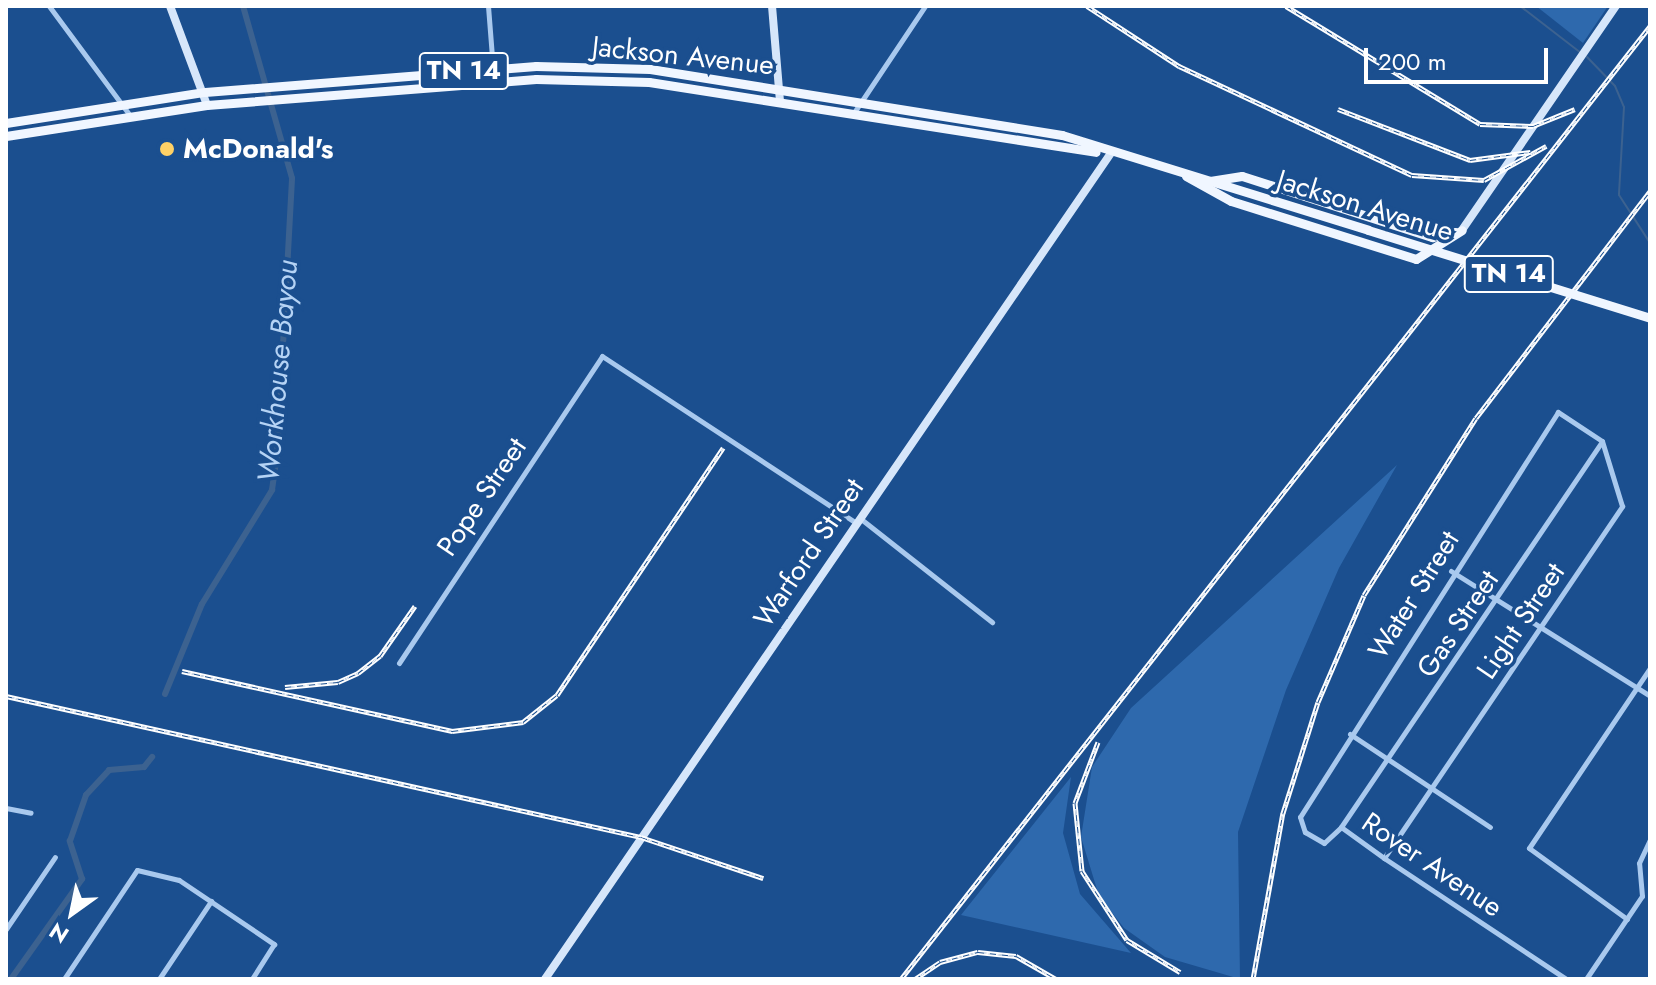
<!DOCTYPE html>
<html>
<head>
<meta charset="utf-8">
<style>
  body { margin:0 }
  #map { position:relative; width:1656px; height:985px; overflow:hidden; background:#1b4f8f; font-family:Jost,sans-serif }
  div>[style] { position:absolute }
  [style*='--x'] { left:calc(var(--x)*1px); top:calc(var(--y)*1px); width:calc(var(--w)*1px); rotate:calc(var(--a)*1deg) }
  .green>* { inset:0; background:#2e69ad }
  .stream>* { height:2px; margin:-1px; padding:0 1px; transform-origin:1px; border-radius:1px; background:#3c6290 }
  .canal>* { height:6px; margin:-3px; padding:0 3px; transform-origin:3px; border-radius:3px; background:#3c6290 }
  .street>* { height:5px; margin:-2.5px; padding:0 2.5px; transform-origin:2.5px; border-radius:2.5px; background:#a9c9ee }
  .secondary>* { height:8px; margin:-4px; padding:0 4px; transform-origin:4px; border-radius:4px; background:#d6e6fa }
  .primary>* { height:9px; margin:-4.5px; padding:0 4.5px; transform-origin:4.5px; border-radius:4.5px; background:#f0f6ff }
  .rail>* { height:5px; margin-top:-2.5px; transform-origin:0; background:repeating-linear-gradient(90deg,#1b4f8f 0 6px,#fff 0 12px); box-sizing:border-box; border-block:2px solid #fff }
  .primary-bridge>* { height:9px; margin:-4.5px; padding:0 4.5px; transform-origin:4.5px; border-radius:4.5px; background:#f0f6ff }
  .dots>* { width:22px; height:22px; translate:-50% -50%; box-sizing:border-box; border:4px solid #1b4f8f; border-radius:50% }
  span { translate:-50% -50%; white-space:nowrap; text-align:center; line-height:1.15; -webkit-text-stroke:7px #1b4f8f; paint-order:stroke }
  .shield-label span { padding:2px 6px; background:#1b4f8f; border:2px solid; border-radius:6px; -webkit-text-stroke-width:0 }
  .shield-label { font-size:26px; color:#fff; font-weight:700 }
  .street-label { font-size:28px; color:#fff }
  .poi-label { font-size:28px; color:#fff; font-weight:700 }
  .left { translate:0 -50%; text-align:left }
  .water-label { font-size:30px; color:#b5d3f5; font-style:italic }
  .frame { position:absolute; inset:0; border:8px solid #fff; pointer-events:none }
  .north { position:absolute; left:32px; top:873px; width:80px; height:80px; -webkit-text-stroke:6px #1b4f8f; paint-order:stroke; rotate:213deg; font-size:22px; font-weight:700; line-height:32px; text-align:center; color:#fff }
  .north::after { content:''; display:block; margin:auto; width:28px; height:36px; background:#fff; clip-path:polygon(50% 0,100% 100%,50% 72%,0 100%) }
  .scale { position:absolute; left:1364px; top:48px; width:184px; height:36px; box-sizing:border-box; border:4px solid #fff; border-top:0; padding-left:10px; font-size:24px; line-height:28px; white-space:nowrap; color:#fff; -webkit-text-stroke:6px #1b4f8f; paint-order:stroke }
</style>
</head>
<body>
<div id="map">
  <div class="green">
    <div style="clip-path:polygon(1536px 6px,1608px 6px,1583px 43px)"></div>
    <div style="clip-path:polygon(1397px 465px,1339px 568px,1286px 690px,1238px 832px,1240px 979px,1165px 957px,1124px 928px,1099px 896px,1081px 837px,1092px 767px,1131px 708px)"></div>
    <div style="clip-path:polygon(1071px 777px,1063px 833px,1080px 894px,1131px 953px,961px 915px)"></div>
  </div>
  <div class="stream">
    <div style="--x:1520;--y:6;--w:77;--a:37.6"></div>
    <div style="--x:1587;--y:57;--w:40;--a:46"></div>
    <div style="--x:1615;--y:86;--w:23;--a:67"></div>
    <div style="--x:1624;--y:107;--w:88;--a:93.3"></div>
    <div style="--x:1619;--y:195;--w:57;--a:57.1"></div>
    <div style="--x:1650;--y:395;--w:71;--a:90"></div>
  </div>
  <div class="canal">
    <div style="--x:165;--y:694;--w:97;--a:-67.7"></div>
    <div style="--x:202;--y:604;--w:134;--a:-58.4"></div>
    <div style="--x:272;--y:490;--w:34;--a:-82"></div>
    <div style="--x:277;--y:456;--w:278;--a:-86.9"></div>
    <div style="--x:292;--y:178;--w:179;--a:-105.9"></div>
    <div style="--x:11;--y:979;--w:123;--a:-54.6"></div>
    <div style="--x:82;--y:879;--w:40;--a:-108"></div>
    <div style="--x:70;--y:841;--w:49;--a:-70.8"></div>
    <div style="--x:86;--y:795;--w:34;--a:-47"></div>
    <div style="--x:109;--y:770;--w:35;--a:-5"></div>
    <div style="--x:144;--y:767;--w:13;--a:-51"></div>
  </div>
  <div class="street">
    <div style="--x:49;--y:6;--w:134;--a:53.5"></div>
    <div style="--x:488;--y:6;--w:76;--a:85.5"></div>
    <div style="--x:853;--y:114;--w:130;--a:-56.3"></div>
    <div style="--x:861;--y:519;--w:167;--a:38.2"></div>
    <div style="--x:1451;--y:571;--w:235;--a:32.1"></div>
    <div style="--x:399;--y:663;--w:368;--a:-56.5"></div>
    <div style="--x:602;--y:356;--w:304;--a:33.3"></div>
    <div style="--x:1350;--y:734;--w:168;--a:33.6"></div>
    <div style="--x:6;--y:808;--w:25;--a:11"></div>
    <div style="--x:1341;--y:827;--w:465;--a:-55.9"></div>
    <div style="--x:1384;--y:858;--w:425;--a:-55.9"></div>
    <div style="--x:1622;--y:506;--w:68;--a:-107.1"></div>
    <div style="--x:1602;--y:441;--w:53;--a:-146.6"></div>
    <div style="--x:1558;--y:412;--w:480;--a:122.5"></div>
    <div style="--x:1300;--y:817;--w:16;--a:72"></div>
    <div style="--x:1305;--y:832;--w:22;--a:30"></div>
    <div style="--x:1324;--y:843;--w:23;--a:-43"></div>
    <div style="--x:1341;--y:827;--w:53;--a:35.8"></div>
    <div style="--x:1384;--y:858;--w:219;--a:33.6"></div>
    <div style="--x:1627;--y:919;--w:121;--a:-144.1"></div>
    <div style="--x:1529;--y:848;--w:217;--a:-56.1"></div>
    <div style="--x:6;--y:929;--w:87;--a:-55.8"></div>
    <div style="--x:64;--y:979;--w:131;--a:-56.2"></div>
    <div style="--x:137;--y:870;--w:43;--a:13.4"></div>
    <div style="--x:179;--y:880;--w:115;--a:34"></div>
    <div style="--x:274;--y:944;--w:41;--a:122.2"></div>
    <div style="--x:159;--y:979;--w:94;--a:-56.3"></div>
    <div style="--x:1586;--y:979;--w:100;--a:-56"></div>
    <div style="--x:1642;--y:896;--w:33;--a:-95"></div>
    <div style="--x:1639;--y:863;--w:26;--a:-65"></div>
  </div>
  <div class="secondary">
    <div style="--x:170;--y:6;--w:106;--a:69.5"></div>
    <div style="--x:772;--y:6;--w:95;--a:85.2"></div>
    <div style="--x:1462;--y:230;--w:272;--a:-55.5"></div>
    <div style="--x:545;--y:979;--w:1001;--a:-55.58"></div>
  </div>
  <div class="primary">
    <div style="--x:6;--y:123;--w:201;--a:-8.9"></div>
    <div style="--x:205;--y:92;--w:332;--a:-4.5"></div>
    <div style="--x:536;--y:66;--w:114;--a:1.5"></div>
    <div style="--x:650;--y:69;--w:417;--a:9.1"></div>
    <div style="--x:1062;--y:135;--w:320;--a:17.2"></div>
    <div style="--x:6;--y:136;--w:203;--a:-8.8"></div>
    <div style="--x:207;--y:105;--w:330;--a:-4.5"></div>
    <div style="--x:536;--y:79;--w:113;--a:1.5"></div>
    <div style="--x:649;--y:82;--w:452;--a:8.9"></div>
    <div style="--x:1186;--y:176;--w:51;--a:29.1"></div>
    <div style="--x:1231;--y:201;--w:194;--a:17.4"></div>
    <div style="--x:1416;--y:259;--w:54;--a:-32.2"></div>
    <div style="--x:1210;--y:181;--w:32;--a:-9"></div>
    <div style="--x:1242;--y:176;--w:200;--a:17.8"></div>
    <div style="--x:1432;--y:237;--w:24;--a:-12"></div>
  </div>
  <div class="rail">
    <div style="--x:1087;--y:6;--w:110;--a:33.1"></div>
    <div style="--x:1179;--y:66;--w:257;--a:25.1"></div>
    <div style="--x:1412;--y:175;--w:72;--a:4"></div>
    <div style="--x:1484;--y:180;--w:71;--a:-28.7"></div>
    <div style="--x:1286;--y:6;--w:227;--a:31.3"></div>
    <div style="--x:1480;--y:124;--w:53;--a:2.2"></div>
    <div style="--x:1533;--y:126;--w:45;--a:-22"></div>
    <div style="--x:1338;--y:109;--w:142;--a:21.1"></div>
    <div style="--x:1470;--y:160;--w:61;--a:-7.6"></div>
    <div style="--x:182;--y:671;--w:277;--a:12.5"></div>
    <div style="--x:452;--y:731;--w:72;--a:-7.2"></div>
    <div style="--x:523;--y:722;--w:43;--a:-38.5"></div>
    <div style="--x:557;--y:695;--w:298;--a:-56.1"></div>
    <div style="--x:285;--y:687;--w:53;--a:-5.4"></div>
    <div style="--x:338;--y:682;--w:22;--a:-24"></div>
    <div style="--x:358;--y:673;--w:28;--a:-38"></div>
    <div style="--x:380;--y:656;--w:61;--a:-55"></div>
    <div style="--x:6;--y:696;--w:650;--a:12.52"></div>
    <div style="--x:641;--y:837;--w:129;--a:18.6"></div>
    <div style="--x:1098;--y:742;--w:65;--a:110.7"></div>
    <div style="--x:1075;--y:803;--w:68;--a:84.1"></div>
    <div style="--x:1082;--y:871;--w:82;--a:56.9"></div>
    <div style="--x:1127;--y:940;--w:62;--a:31.1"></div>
    <div style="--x:901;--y:979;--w:1212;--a:-51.83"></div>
    <div style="--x:915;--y:979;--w:30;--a:-34"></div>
    <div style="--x:940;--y:962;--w:39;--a:-15"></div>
    <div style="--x:978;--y:952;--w:38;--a:6"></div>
    <div style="--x:1016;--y:956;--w:46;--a:29.9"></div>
    <div style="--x:1253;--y:979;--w:169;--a:-79.8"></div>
    <div style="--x:1283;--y:813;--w:116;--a:-72.5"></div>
    <div style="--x:1318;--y:702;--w:116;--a:-66.7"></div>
    <div style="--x:1364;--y:595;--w:209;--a:-57.7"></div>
    <div style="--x:1476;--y:418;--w:286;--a:-52.5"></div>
  </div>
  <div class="primary-bridge">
    <div style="--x:1368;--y:230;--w:295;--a:17.3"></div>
  </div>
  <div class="dots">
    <div style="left:167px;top:149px;background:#ffd166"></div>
  </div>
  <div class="shield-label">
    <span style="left:464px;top:71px">TN 14</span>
    <span style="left:1509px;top:274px">TN 14</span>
  </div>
  <div class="street-label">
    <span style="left:683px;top:56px;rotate:6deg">Jackson Avenue</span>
    <span style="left:1365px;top:206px;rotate:17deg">Jackson Avenue</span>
    <span style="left:482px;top:497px;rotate:-56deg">Pope Street</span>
    <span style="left:809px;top:553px;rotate:-56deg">Warford Street</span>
    <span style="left:1414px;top:595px;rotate:-58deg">Water Street</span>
    <span style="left:1521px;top:621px;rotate:-56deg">Light Street</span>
    <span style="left:1458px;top:624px;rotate:-56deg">Gas Street</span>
    <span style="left:1432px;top:865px;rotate:34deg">Rover Avenue</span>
  </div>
  <div class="poi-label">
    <span class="left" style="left:183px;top:149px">McDonald's</span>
  </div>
  <div class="water-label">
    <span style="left:278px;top:371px;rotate:-85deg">Workhouse Bayou</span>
  </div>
  <div class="frame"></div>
  <div class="north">N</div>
  <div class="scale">200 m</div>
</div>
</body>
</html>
